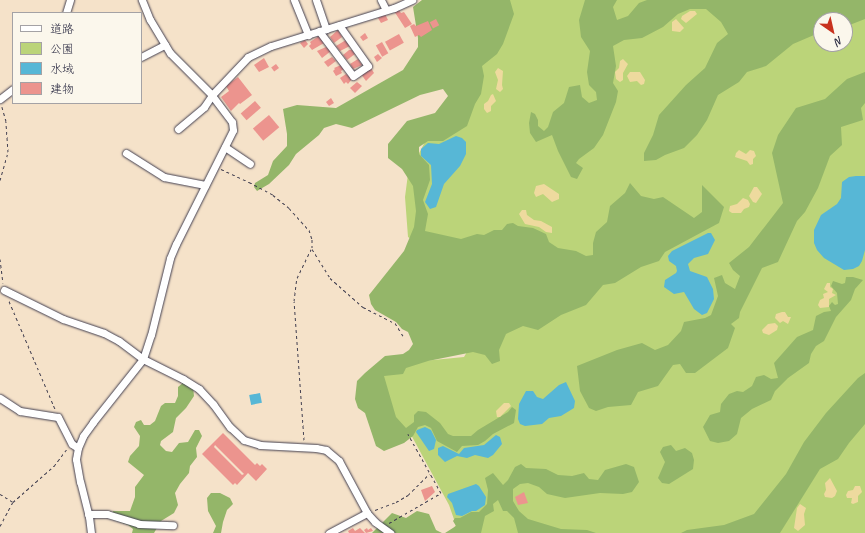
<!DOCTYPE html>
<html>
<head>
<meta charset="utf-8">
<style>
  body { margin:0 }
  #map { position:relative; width:865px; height:533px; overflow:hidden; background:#f5e2c9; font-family:Caveat,"Klee One",sans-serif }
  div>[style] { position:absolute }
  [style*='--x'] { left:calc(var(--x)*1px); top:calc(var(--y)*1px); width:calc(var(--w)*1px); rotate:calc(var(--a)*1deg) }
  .green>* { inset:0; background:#bbd479 }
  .forest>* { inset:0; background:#94b669 }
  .sand>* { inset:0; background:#eeda9e }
  .water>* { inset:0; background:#57b7d6; transform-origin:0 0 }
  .building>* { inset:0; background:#ec948e; transform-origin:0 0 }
  .path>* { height:1px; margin-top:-0.5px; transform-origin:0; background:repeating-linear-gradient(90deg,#423f50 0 3px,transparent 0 6px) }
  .roads { filter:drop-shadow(0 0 1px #423f50) drop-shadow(0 0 1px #423f50) }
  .minor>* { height:7px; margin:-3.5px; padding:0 3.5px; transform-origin:3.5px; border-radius:3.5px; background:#fff }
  span { translate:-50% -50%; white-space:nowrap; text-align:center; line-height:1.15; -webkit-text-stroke:3px #fbf7ec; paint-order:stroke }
  .legend { position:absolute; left:12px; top:12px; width:130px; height:92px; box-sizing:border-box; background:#fbf7ec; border:1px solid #a4a2a5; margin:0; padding:5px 7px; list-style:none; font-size:12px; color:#22223b }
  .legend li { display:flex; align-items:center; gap:8px; height:20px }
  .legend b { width:20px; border:1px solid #a4a2a5 }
  .north { position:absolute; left:813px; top:12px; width:40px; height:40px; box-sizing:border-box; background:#fbf7ec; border:1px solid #a4a2a5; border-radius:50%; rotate:146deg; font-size:11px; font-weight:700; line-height:16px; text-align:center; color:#22223b }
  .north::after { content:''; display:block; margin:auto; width:14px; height:18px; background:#c8321e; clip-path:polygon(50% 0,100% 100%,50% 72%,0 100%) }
</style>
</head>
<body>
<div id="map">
  <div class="green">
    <div style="clip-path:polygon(evenodd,453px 0,865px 0,865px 533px,450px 533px,456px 525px,449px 505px,409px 431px,399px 439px,382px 375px,413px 362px,464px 357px,502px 293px,408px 237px,405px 197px,408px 174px,483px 32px,453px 0,821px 20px,845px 20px,845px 44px,821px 44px,821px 20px)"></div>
  </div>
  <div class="forest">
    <div style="clip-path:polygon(422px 0,510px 0,514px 14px,503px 44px,497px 54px,482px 66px,484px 76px,481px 94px,475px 104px,467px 126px,443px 141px,428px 141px,419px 147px,419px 154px,429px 165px,430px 180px,423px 200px,428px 214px,425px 231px,461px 239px,477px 234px,484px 235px,494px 230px,502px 230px,507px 224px,513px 223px,518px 226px,533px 228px,546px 234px,549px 242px,558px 248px,576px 251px,586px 256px,593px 255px,593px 243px,596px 232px,607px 222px,610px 206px,625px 193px,630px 183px,641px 196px,654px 199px,663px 197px,694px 218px,702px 212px,702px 185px,724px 207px,719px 223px,665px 252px,659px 261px,641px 267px,615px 283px,603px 285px,586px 305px,561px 315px,538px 330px,523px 326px,506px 334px,499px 350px,500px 361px,492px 364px,485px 355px,473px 352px,428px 361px,406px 368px,403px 374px,384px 376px,396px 417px,406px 428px,414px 422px,414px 415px,418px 411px,426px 412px,440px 423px,448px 434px,453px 436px,471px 436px,478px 430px,508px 412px,512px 407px,516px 410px,514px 423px,493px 434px,485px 441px,478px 445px,462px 446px,457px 452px,437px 441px,431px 428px,425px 425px,418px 427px,413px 436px,404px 443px,384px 451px,376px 446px,365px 413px,358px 408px,355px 399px,357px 381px,365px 373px,385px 356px,403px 354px,409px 350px,413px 344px,408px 332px,402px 329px,396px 322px,375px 310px,371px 304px,369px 295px,404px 251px,414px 227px,416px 211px,413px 186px,402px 169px,388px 158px,388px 144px,407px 121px,435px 113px,448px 96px,443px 89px,420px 95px,352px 128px,336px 124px,324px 128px,319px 135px,296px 154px,289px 165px,269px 184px,257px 191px,254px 187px,255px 183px,268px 175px,273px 161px,287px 146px,287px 134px,283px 109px,297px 105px,336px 108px,403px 70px,418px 47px,418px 38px,413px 7px)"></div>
    <div style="clip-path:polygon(585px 0,617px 0,613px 7px,617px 20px,628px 16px,639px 3px,647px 0,865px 0,865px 19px,847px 26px,845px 26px,845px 20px,821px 20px,821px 32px,793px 44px,766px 66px,747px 72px,739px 82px,718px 95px,707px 120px,697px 135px,684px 148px,665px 155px,656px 160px,644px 161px,644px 153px,653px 135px,659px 115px,686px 85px,705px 68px,717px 43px,728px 34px,721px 22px,706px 9px,690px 9px,678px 14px,663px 27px,642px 38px,624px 40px,613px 46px,616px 66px,613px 83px,618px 91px,616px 102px,603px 135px,594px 148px,579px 159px,576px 163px,583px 168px,577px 179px,571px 177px,558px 151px,552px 135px,536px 142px,530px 133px,529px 123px,531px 112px,535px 114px,538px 120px,538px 126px,544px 131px,548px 127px,553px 112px,564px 103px,569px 87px,580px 85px,582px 97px,589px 103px,597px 100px,596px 92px,589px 85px,587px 72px,590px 51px,581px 37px,579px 20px)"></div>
    <div style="clip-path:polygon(865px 72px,865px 103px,861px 108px,863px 120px,841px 127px,842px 145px,830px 156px,818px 188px,805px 212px,797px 221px,778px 262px,762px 268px,740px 312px,739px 318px,731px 324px,735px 328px,728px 348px,695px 373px,686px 373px,680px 364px,673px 365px,658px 386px,638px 392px,631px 405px,608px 407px,596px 411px,589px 408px,580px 391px,577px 366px,617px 350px,642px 343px,655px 350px,668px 345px,681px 331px,684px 322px,705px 318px,711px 315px,718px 296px,714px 278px,722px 275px,725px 283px,735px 289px,740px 276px,733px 270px,729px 263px,749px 247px,783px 203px,772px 153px,778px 135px,796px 108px,825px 99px,847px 79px)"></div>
    <div style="clip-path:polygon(846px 277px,853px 277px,863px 280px,855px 289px,851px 300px,836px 317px,824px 341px,816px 346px,811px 354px,809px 363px,788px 378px,775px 391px,771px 400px,752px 409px,741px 418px,737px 434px,729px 441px,718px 443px,710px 441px,703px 427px,710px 415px,720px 412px,721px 404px,729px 394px,737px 391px,743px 392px,752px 386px,756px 377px,764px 375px,771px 379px,778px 378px,774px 363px,797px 337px,813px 330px,816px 316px,824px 312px,831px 311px,829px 306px,832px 302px,835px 305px,838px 304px,837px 293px,831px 286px,833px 281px,842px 284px,845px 283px)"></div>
    <div style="clip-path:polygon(865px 373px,865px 424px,849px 443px,838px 459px,820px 469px,780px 533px,681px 533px,687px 530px,724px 525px,754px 514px,786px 474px,804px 442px,826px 413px,858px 378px)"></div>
    <div style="clip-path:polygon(184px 382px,193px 387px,194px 396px,186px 408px,176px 418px,173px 432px,161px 441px,160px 445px,166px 451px,172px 452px,179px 443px,188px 442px,195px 430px,199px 430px,202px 436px,196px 448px,197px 457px,190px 466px,189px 473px,180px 484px,175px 493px,178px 505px,174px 513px,161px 521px,154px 533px,132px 533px,133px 529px,128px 525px,111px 519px,113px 511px,130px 511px,135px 497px,135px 487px,144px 475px,128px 462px,130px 456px,139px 446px,140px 436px,134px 427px,136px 422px,141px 420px,144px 425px,150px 425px,155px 421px,161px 406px,165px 403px,175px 403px,178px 396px,178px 387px)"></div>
    <div style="clip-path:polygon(671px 445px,676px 451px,685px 448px,692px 453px,694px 460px,693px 469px,669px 484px,662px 483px,658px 478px,665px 462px,660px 452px,663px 447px)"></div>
    <div style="clip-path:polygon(521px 464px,526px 468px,546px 469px,558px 475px,572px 476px,584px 473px,589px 479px,598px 480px,605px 470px,626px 464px,634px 467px,639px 482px,632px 492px,623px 494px,600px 493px,565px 498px,547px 494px,539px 487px,528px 483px,520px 484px,513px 489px,513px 501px,519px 511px,528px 519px,561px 529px,587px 530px,596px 533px,518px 533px,514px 518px,507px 511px,503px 511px,498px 500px,493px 504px,494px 511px,485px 516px,481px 533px,445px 533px,456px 526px,453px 521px,455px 518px,460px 518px,471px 512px,479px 512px,487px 504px,488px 490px,485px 478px,493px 473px,503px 485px,508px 480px,515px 467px)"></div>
    <div style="clip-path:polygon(211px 493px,220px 493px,230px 498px,233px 504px,227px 510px,223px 522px,221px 533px,213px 533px,216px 526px,208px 511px,207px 498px)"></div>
    <div style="clip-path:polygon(417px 511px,429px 514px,436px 530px,442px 533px,372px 533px,392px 513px,406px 518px)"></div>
  </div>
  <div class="sand">
    <div style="clip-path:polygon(690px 11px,695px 11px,697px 14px,686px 23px,681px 19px,682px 16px)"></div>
    <div style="clip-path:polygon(676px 19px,684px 28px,680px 32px,672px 31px,672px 22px)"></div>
    <div style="clip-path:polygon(623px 59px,628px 64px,623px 73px,623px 80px,620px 82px,616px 79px,615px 72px,619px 68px,620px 61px)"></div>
    <div style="clip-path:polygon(498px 68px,503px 71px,502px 85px,503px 89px,500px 92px,496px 89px,498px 80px,495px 72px)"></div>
    <div style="clip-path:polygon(630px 72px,640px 72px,645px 80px,644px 84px,641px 85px,637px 81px,630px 82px,627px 76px)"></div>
    <div style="clip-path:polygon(493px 94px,496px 101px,491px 106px,491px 111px,487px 113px,484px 109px,484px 104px,488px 101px,491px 95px)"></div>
    <div style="clip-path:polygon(739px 150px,746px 154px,750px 150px,754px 151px,756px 156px,753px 159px,753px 164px,750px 165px,747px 161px,735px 157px,736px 153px)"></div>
    <div style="clip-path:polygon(544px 184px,559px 194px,559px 199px,552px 202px,543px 194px,536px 197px,534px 193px,536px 186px)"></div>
    <div style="clip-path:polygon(754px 187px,757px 187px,762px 194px,756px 203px,753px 202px,749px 196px)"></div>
    <div style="clip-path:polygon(743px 198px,748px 200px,750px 204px,749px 207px,744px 209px,741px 213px,732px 213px,729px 211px,730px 206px,737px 204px)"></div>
    <div style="clip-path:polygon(522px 210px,526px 210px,527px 215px,534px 220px,541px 221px,552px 227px,552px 233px,546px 232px,539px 227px,525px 224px,519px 214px)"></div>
    <div style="clip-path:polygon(827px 283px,830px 283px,830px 287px,833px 289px,832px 293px,836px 295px,829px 299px,829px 307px,820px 308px,818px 305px,820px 300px,824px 298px,823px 294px,828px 292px,824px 289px)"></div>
    <div style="clip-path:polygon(782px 312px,785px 312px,788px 317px,791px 317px,788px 324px,783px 321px,780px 323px,775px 318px,776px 314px)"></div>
    <div style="clip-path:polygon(775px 323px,778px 326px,777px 330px,769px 335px,763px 333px,762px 330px,768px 324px)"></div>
    <div style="clip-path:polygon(504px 403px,509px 403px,511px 406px,500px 417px,497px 417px,496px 411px)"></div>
    <div style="clip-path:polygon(830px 478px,837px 491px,835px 496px,832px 498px,825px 497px,824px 494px,826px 490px,825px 483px)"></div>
    <div style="clip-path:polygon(855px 486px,860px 486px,862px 492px,858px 496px,858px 502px,853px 504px,851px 503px,852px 498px,847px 498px,846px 495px,848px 491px,853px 490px)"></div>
    <div style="clip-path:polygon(800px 504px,806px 508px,804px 514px,805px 525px,798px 531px,794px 528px,797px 508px)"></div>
  </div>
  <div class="water">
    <div style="clip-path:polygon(456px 136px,462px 138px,466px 142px,466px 154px,460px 166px,444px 184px,436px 207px,430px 209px,425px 202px,432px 184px,431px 165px,421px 156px,421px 149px,428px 143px,439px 144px)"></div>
    <div style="clip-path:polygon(856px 176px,865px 176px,865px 250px,862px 261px,859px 266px,853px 269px,844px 270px,824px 258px,817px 250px,814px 243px,814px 230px,821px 215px,837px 204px,841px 198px,842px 182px,849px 177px)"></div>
    <div style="clip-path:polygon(708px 233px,711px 233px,715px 240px,708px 254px,694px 258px,688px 264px,690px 271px,707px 277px,713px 289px,714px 299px,707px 313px,702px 315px,694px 309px,684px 292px,674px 294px,664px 287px,665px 280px,676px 273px,677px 271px,676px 266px,669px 261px,668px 256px,672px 251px)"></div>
    <div style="clip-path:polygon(566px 382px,575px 401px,574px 408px,561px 416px,549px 418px,542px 424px,525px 426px,520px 424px,518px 419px,519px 404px,526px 391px,533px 391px,537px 397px,543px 399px,559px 385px)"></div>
    <div style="left:260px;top:393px;width:10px;height:11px;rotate:79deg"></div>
    <div style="clip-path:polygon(425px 427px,431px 430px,436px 440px,434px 449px,429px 451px,416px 432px,417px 430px)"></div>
    <div style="clip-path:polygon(496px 435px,500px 437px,502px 444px,493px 455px,488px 458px,475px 455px,467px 458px,457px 456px,445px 462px,438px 455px,438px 448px,443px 446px,459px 454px,464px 448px,484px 445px)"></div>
    <div style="clip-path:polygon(476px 484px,479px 486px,486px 497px,485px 505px,476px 511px,472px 511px,462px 516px,456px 515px,452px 503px,447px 497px,448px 494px)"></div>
  </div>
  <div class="building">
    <div style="clip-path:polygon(398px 9px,401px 13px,404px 12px,412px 24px,405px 28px,394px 11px)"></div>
    <div style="clip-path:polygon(385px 14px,388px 20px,381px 23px,378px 18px)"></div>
    <div style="left:436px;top:19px;width:7px;height:7px;rotate:63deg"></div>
    <div style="clip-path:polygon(428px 21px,432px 30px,421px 37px,419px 35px,415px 37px,410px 26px,414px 24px,416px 26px)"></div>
    <div style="clip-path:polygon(338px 30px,342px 37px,334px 43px,330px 37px)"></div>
    <div style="clip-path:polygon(365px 33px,368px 38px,363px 41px,360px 37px)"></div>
    <div style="left:399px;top:34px;width:10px;height:16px;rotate:61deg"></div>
    <div style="clip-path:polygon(319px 36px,324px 43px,312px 50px,309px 46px,311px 44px,310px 42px)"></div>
    <div style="clip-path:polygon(305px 40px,308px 44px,304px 48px,300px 43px)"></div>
    <div style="clip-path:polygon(346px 40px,350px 46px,340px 51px,336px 46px)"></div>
    <div style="left:382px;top:42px;width:13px;height:7px;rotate:61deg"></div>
    <div style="clip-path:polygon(326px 47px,331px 51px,322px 58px,317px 51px)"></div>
    <div style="clip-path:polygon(349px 50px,352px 50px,355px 54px,347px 60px,343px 55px)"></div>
    <div style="clip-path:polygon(378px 54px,382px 58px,377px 62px,374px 57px)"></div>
    <div style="clip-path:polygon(332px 57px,336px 61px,328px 67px,324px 62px)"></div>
    <div style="clip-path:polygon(264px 58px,269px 67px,259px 72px,254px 65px)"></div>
    <div style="clip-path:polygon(358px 59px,362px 65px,353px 69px,350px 64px)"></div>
    <div style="left:276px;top:64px;width:5px;height:6px;rotate:53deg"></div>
    <div style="clip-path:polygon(341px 65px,344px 69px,341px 71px,342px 73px,336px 76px,333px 71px,335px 69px,334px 68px)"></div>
    <div style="clip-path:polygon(371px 68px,374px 73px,366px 81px,361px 74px)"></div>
    <div style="clip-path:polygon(346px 74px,352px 79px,348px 84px,346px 82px,344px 84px,340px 78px)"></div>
    <div style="clip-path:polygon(238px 77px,252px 95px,240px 104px,239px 103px,231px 111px,221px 97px,229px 91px,226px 86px)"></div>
    <div style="clip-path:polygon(357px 82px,362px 86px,355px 93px,350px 88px)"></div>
    <div style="clip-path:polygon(331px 98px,334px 103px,329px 106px,326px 102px)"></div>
    <div style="left:255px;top:101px;width:9px;height:19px;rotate:49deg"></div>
    <div style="left:269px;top:115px;width:16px;height:21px;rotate:50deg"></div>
    <div style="clip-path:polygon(evenodd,223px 433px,255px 465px,257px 463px,260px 466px,262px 464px,267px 469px,256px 481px,248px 473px,237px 485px,235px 483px,233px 485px,202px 454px,223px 433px,215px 445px,244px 474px,242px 475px,214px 447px,215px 445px)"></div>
    <div style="clip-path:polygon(432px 486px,435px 492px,425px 501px,421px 490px)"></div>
    <div style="clip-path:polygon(524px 492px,528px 503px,518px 505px,515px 497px)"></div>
    <div style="clip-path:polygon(353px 528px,355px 531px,360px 528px,365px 533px,349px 533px,348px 531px)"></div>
    <div style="clip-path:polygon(367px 528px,368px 530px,371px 528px,373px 531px,366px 533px,364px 530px)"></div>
  </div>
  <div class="path">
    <div style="--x:221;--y:169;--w:31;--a:25"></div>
    <div style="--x:249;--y:182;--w:27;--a:28"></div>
    <div style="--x:273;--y:195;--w:21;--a:39"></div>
    <div style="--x:289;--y:208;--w:30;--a:48"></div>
    <div style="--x:309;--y:230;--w:9;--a:72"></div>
    <div style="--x:312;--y:239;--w:10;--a:90"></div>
    <div style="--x:312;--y:249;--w:34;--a:58"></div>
    <div style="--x:330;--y:278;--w:44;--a:41.3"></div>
    <div style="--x:363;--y:307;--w:36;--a:27"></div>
    <div style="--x:395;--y:323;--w:15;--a:58"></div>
    <div style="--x:0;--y:180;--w:29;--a:-74"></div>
    <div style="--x:8;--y:152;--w:31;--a:-94"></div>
    <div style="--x:6;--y:121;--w:15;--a:-106"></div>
    <div style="--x:0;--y:259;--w:24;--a:83"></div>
    <div style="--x:9;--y:301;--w:117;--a:66.9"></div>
    <div style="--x:304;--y:440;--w:139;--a:-94.1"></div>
    <div style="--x:294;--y:301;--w:23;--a:-83"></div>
    <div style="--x:297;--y:278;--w:32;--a:-64"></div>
    <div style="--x:0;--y:494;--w:15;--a:32"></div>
    <div style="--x:375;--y:510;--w:22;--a:-21"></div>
    <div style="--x:396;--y:502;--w:14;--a:-30"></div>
    <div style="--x:408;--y:495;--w:30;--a:-45"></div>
    <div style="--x:389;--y:523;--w:60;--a:-30"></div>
    <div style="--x:441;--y:493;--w:68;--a:-119.2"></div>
    <div style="--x:0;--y:526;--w:27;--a:-62"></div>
    <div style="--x:13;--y:502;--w:55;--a:-41.3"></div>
    <div style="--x:54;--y:466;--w:21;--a:-53"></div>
  </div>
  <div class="roads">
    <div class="minor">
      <div style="--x:294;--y:0;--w:38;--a:68"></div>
      <div style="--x:316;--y:0;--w:31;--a:71"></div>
      <div style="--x:381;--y:0;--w:11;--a:63"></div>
      <div style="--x:66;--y:13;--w:14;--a:-73"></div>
      <div style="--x:319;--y:31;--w:56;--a:52.9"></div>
      <div style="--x:353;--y:76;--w:18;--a:-34"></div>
      <div style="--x:368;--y:66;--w:50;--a:-125.3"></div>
      <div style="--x:141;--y:57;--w:27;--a:-27"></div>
      <div style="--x:0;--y:99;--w:16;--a:-38"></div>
      <div style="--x:178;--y:129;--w:34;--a:-40"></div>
      <div style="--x:204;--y:107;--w:14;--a:-56"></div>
      <div style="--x:212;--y:95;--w:52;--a:-46.5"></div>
      <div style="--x:248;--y:57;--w:25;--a:-26"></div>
      <div style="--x:271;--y:46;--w:129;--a:-17.2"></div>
      <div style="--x:394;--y:8;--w:20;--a:-24"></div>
      <div style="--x:225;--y:147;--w:30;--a:34"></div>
      <div style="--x:126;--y:153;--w:45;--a:32.3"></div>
      <div style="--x:164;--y:177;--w:42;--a:11"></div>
      <div style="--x:4;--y:290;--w:66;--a:26.2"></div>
      <div style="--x:63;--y:319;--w:43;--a:18.9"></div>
      <div style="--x:104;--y:333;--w:17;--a:28"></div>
      <div style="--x:119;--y:341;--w:30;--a:37"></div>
      <div style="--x:143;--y:359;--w:45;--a:26.6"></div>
      <div style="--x:183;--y:379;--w:19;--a:32"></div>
      <div style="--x:199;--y:389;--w:21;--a:47"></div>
      <div style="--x:213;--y:404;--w:29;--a:54"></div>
      <div style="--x:230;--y:427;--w:19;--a:43"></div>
      <div style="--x:244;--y:440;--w:17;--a:17"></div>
      <div style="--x:260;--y:445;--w:56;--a:3.1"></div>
      <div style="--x:316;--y:448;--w:10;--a:11"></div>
      <div style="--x:326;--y:450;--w:17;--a:40"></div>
      <div style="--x:339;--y:461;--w:59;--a:61.7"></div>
      <div style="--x:367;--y:513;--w:12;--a:48"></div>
      <div style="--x:375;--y:522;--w:19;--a:36"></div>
      <div style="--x:0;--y:398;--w:24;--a:33"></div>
      <div style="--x:20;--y:411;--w:38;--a:9"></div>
      <div style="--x:58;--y:417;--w:30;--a:63"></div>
      <div style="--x:72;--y:444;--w:7;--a:34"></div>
      <div style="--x:88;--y:514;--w:19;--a:0"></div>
      <div style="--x:107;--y:514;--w:34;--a:17"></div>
      <div style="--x:139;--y:524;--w:34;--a:2"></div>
      <div style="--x:91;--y:533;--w:16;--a:-97"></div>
      <div style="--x:89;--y:517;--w:36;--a:-104"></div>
      <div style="--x:80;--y:482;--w:23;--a:-100"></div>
      <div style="--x:76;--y:459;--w:11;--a:-80"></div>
      <div style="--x:78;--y:448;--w:13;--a:-67"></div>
      <div style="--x:83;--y:436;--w:17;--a:-54"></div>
      <div style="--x:93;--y:422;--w:80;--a:-51.6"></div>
      <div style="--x:143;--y:359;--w:25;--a:-72"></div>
      <div style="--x:151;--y:335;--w:79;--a:-76.1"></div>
      <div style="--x:170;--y:258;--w:15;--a:-67"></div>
      <div style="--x:176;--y:244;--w:127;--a:-63.4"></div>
      <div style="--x:233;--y:130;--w:8;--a:-97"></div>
      <div style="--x:232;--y:122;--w:34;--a:-127"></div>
      <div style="--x:212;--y:95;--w:59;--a:-135"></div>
      <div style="--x:170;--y:53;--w:39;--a:-121"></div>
      <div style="--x:150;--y:20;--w:22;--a:-112"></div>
      <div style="--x:329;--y:533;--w:43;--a:-27.8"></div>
    </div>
  </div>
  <ul class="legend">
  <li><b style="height:5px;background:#fff"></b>道路</li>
  <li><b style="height:11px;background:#bbd479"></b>公園</li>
  <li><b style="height:11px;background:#57b7d6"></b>水域</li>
  <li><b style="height:11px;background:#ec948e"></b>建物</li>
  </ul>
  <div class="north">N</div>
</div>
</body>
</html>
